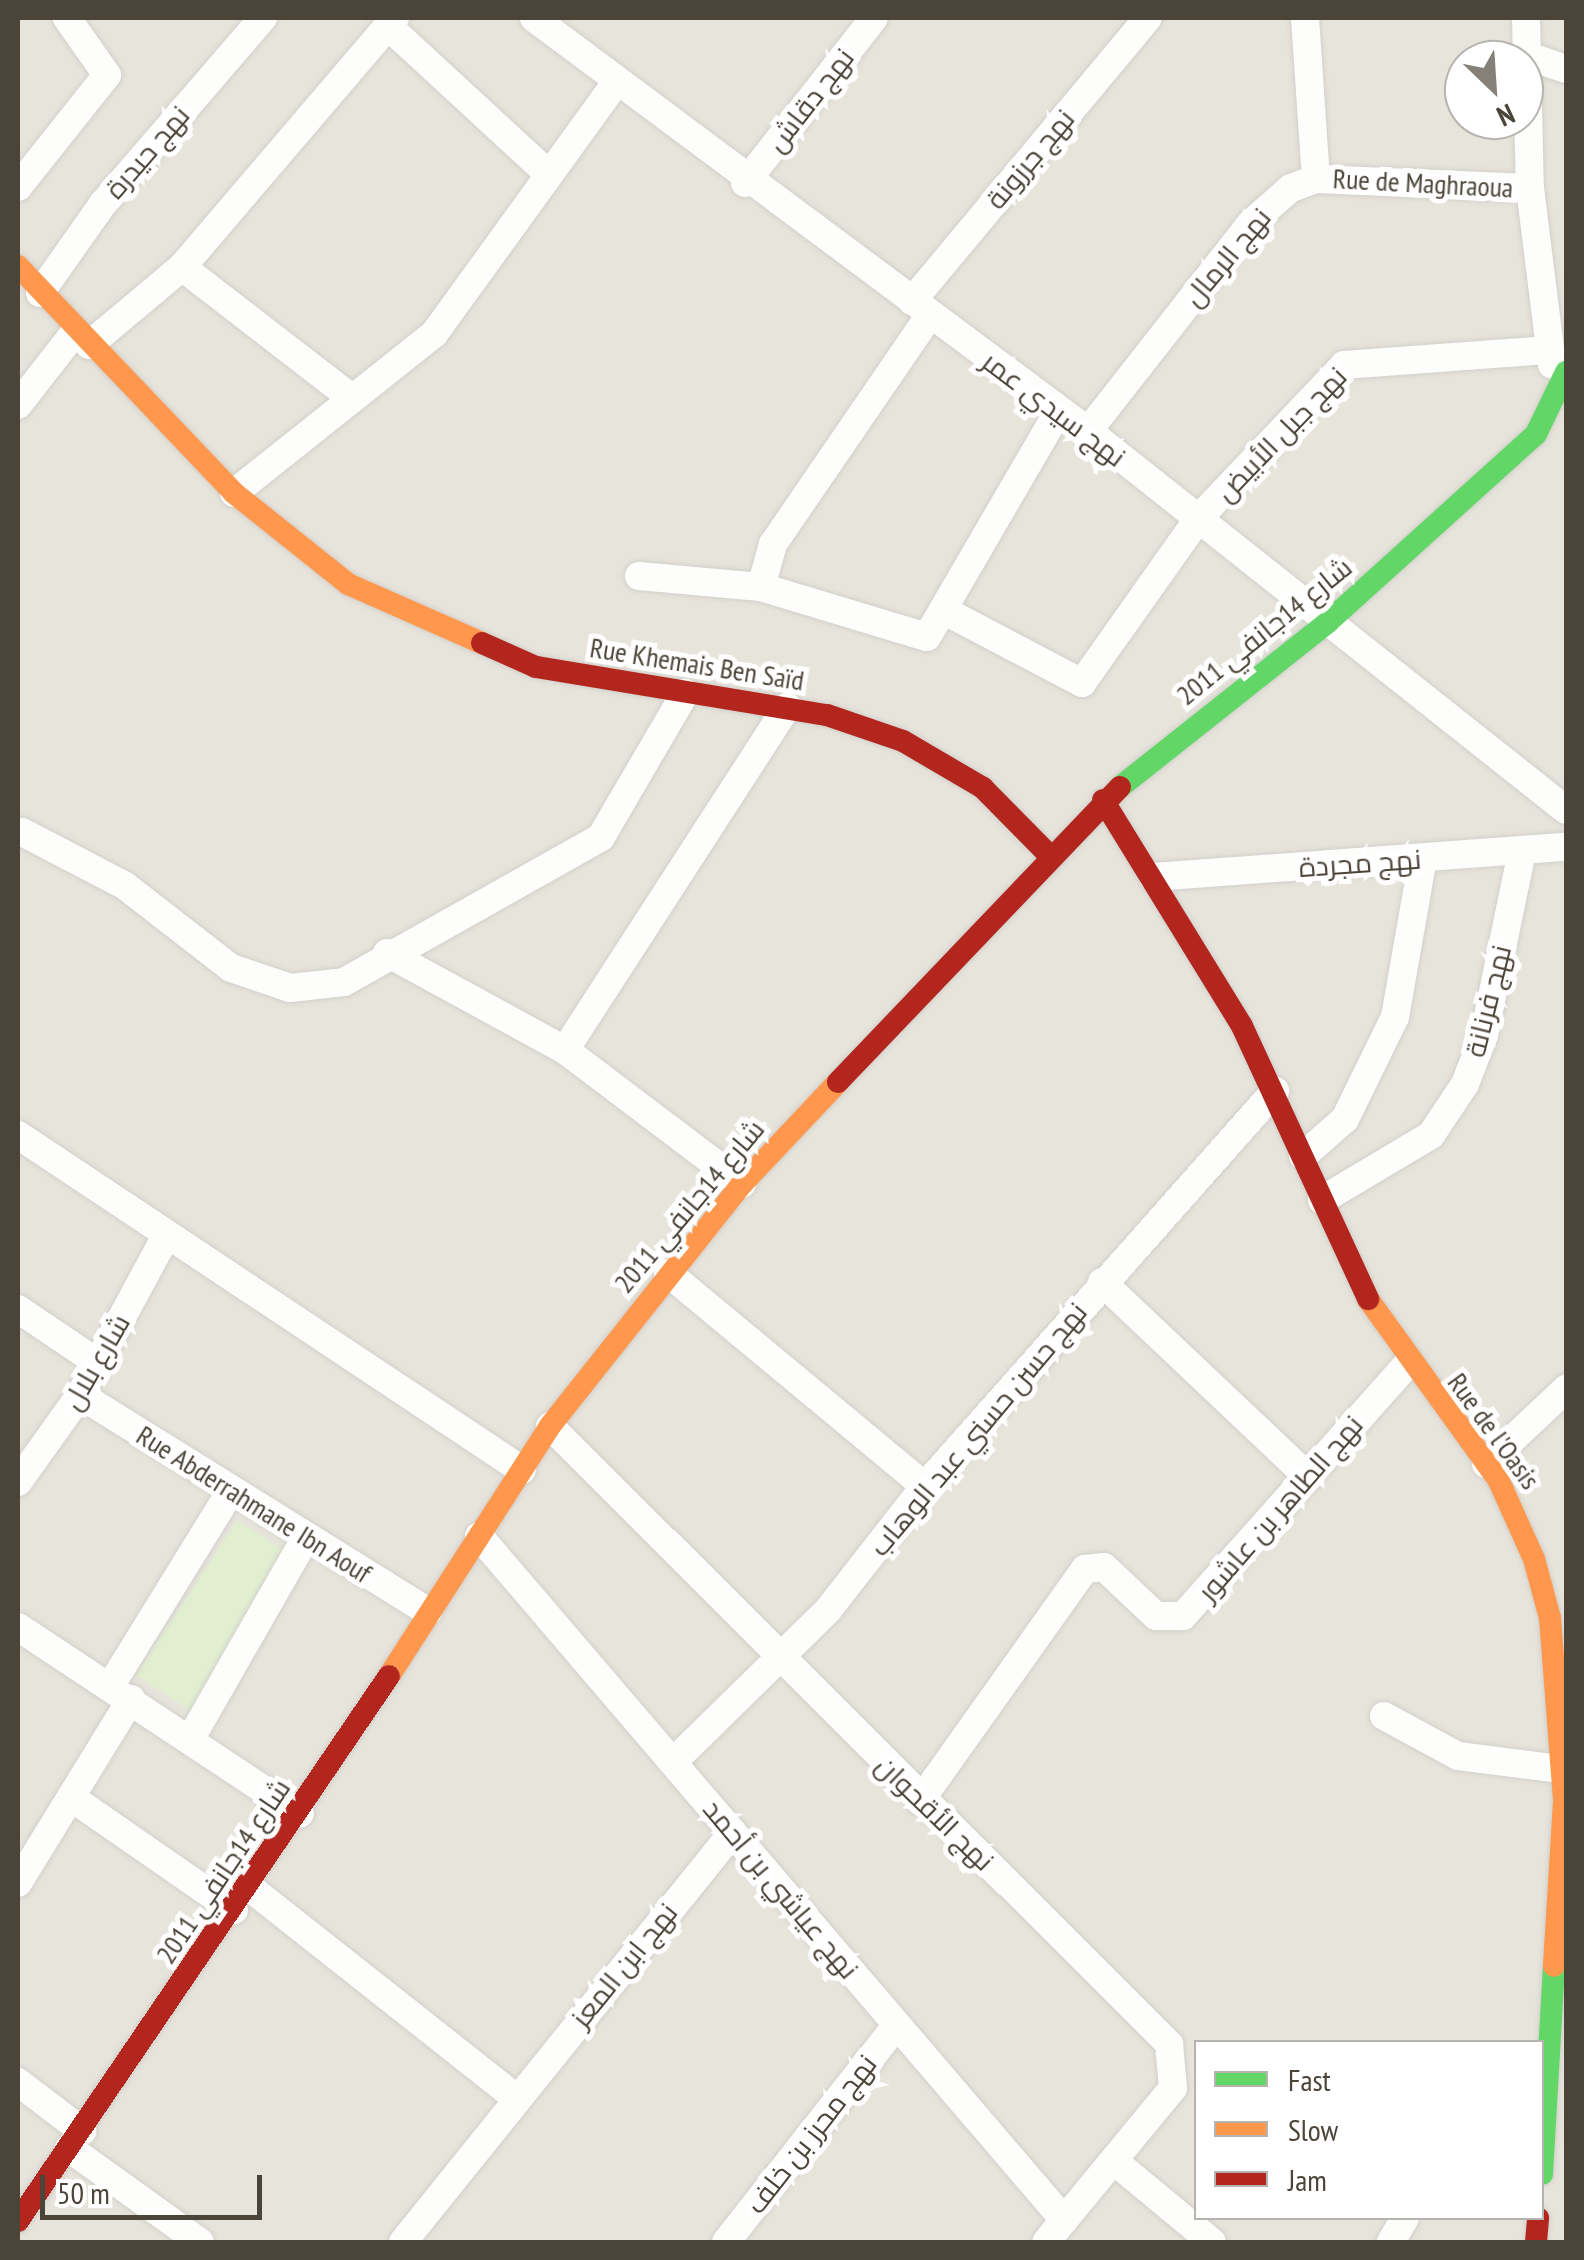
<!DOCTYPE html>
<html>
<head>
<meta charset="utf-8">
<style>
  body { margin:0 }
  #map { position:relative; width:1584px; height:2260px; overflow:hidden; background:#f4f2ee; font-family:"PT Sans Narrow",Cairo,sans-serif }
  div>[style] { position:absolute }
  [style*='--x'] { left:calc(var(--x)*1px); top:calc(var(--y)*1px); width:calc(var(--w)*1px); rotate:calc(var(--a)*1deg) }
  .residential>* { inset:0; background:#e7e4dc }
  .green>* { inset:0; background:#e1eecf; transform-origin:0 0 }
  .roads { filter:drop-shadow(0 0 2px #d2d0cb) drop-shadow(0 0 2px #d2d0cb) }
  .street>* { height:28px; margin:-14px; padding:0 14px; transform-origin:14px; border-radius:14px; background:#fdfdfc }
  .fast>* { height:22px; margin:-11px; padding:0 11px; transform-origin:11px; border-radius:11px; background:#63d668 }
  .slow>* { height:22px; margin:-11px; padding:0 11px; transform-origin:11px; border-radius:11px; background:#ff974d }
  .jam>* { height:22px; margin:-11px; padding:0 11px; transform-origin:11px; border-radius:11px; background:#b3261e }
  span { translate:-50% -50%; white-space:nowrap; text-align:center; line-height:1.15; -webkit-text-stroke:10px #fff; paint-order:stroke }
  .street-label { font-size:28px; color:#4b4439 }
  .frame { position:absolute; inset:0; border:20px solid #4b4439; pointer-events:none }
  .legend { position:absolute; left:1194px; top:2040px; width:350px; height:180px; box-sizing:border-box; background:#fff; border:2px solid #b7b4b0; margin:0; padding:12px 18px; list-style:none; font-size:30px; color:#4b4439 }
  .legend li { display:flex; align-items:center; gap:20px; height:50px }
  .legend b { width:50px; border:2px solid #b7b4b0 }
  .north { position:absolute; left:1444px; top:40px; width:100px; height:100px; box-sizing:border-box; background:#fff; border:2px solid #b7b4b0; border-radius:50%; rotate:155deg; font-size:28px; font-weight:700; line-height:40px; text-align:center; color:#4b4439 }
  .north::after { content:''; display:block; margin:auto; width:35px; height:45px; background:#868178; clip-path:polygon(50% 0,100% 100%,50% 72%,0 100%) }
  .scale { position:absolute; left:40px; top:2175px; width:222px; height:45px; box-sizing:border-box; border:5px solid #4b4439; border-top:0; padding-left:12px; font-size:30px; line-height:35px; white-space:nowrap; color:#4b4439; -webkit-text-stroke:8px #fff; paint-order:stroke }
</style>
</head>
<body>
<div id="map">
  <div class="residential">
    <div style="clip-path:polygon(evenodd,18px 18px,1566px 18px,1566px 2242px,18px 2242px,18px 18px,1464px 60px,1524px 60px,1524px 120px,1464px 120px,1464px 60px,18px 18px,1196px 2042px,1542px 2042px,1542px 2218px,1196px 2218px,1196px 2042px)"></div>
  </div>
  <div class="green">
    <div style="left:237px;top:1520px;width:74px;height:185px;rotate:33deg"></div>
  </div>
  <div class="roads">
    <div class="street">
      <div style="--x:534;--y:18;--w:691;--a:36.7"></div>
      <div style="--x:1088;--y:431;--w:610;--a:38.41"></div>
      <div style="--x:1305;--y:18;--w:161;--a:86.1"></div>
      <div style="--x:1526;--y:18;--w:170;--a:88.7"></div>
      <div style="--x:1530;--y:188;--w:178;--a:82.9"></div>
      <div style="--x:388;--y:26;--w:215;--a:42.7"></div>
      <div style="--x:1528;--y:56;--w:40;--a:18.9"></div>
      <div style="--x:745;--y:183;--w:209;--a:-52"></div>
      <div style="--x:18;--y:187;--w:143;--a:-51.5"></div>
      <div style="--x:107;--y:75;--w:70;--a:-125.1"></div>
      <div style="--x:182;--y:267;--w:212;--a:37.7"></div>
      <div style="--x:40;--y:293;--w:108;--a:-54.8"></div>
      <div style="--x:102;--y:205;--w:247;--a:-49.3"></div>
      <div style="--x:912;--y:301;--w:368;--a:-50.2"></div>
      <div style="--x:89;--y:345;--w:121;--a:-40"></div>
      <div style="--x:182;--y:267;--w:328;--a:-49.5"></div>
      <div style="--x:18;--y:405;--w:93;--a:-52"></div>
      <div style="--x:1088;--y:431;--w:264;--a:-51.9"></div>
      <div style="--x:1251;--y:223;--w:53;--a:-41.2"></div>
      <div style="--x:1291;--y:188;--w:27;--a:-20"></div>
      <div style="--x:1316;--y:179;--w:214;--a:2.4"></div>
      <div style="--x:234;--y:493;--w:256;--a:-38.5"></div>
      <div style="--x:434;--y:334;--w:309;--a:-54.1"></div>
      <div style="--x:639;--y:576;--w:122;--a:5.2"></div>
      <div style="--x:761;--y:587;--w:173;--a:16.8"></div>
      <div style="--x:927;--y:637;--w:258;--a:-59.8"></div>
      <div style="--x:761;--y:587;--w:45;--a:-74.4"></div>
      <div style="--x:773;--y:544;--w:278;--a:-55.6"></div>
      <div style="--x:945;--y:611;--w:155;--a:27.7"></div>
      <div style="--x:1082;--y:683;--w:201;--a:-54.7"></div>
      <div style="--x:1198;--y:519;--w:212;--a:-46.5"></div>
      <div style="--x:1344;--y:365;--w:206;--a:-4.2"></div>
      <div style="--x:22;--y:832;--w:115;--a:27.5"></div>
      <div style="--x:124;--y:885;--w:135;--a:37.8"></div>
      <div style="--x:231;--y:968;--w:62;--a:18.7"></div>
      <div style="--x:290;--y:988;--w:54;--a:-6.3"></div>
      <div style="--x:344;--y:982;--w:295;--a:-29.4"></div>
      <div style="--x:601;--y:837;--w:167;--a:-59.7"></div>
      <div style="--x:1153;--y:877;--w:414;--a:-4.2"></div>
      <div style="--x:387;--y:953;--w:203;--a:28.6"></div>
      <div style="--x:565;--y:1050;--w:222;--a:37.1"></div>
      <div style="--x:565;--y:1050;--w:409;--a:-57.1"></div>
      <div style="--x:18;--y:1135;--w:605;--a:33.61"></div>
      <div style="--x:1303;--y:1156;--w:56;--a:-41.4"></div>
      <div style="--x:1345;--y:1119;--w:114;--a:-63.9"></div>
      <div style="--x:1395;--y:1017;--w:160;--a:-80"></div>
      <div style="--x:1322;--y:1200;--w:127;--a:-30.8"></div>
      <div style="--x:1431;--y:1135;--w:61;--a:-56.3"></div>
      <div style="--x:1465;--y:1084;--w:53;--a:-68.8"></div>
      <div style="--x:1484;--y:1035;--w:188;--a:-78.3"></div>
      <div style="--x:668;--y:1273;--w:334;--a:39.7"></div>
      <div style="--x:1102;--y:1282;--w:284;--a:43.4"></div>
      <div style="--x:18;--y:1309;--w:97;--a:34"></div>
      <div style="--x:80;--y:1395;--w:410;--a:31.9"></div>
      <div style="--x:550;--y:1426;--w:875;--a:44.95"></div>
      <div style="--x:1169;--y:2044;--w:44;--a:84.8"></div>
      <div style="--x:1173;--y:2088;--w:171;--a:129.5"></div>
      <div style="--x:1486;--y:1464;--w:110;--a:-43.2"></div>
      <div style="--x:18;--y:1482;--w:107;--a:-54.5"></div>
      <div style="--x:80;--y:1395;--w:181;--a:-61.6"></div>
      <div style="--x:479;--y:1536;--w:900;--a:49.46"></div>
      <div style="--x:1064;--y:2220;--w:28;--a:129"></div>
      <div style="--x:18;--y:1627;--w:338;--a:33.5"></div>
      <div style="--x:111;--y:1685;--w:227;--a:-58.3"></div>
      <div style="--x:1384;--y:1716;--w:84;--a:28.4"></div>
      <div style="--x:1458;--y:1756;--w:104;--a:7.2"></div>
      <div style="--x:191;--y:1738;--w:232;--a:-60.2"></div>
      <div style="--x:675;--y:1760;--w:214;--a:-44.4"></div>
      <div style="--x:828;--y:1610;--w:157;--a:-52"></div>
      <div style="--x:925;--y:1486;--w:528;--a:-48.46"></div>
      <div style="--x:72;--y:1798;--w:197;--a:34.7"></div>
      <div style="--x:920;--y:1801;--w:285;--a:-54.6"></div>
      <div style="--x:1085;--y:1569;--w:19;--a:-6"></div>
      <div style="--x:1104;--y:1567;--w:71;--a:43.3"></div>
      <div style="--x:1156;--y:1616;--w:27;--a:0"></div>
      <div style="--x:1183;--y:1616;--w:336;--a:-48.3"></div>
      <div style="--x:18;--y:1883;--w:216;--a:-58.4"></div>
      <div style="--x:249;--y:1887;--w:340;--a:38.3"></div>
      <div style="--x:18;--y:2082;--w:81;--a:37.4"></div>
      <div style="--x:69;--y:2148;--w:161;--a:35.7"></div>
      <div style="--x:1114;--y:2161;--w:127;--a:39.6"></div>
      <div style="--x:403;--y:2242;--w:526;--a:-51.17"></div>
      <div style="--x:726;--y:2242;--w:275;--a:-51.8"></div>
      <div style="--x:1391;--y:2242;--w:28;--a:-60"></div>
    </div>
    <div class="fast">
      <div style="--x:1120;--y:787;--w:265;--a:-38.4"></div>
      <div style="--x:1328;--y:622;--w:280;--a:-42.1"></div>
      <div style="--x:1536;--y:434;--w:69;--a:-64.2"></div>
      <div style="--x:1542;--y:2174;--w:208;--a:-86.7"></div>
    </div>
    <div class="slow">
      <div style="--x:18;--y:266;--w:313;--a:46.4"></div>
      <div style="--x:234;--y:493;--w:146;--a:38.6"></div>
      <div style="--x:348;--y:584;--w:146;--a:23.8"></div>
      <div style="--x:1368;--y:1299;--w:222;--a:54.2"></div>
      <div style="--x:1498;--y:1479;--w:88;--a:65.8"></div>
      <div style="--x:1534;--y:1559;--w:61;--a:74.8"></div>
      <div style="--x:1550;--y:1618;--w:184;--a:85.6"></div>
      <div style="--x:1564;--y:1801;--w:165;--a:93.5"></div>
      <div style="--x:389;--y:1676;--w:297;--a:-57.2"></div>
      <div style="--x:550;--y:1426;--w:309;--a:-51.6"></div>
      <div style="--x:742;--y:1184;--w:140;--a:-46.7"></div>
    </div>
    <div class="jam">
      <div style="--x:482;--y:643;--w:59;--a:24"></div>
      <div style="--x:536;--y:667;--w:295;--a:9.4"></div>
      <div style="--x:827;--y:715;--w:80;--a:18.9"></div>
      <div style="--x:903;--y:741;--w:93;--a:30.4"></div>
      <div style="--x:983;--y:788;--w:94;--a:45.4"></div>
      <div style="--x:1103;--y:800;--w:265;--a:58.4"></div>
      <div style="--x:1242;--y:1026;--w:301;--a:65.2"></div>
      <div style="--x:838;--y:1082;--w:408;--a:-46.3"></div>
      <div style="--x:18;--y:2221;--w:659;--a:-55.76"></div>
      <div style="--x:1536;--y:2242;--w:24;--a:-85"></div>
    </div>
  </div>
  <div class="street-label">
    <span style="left:810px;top:100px;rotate:-52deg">نهج دقاش</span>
    <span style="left:147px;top:152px;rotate:-49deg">نهج حيدرة</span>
    <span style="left:1030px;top:159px;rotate:-50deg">نهج جرزونة</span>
    <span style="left:1423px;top:183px;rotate:3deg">Rue de Maghraoua</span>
    <span style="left:1227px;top:257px;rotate:-50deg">نهج الرمال</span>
    <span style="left:1054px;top:409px;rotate:37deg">نهج سيدي عمر</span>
    <span style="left:1281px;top:434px;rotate:-46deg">نهج جبل الأبيض</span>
    <span style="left:1264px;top:631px;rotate:-39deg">شارع 14جانفي 2011</span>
    <span style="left:697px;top:664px;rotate:9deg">Rue Khemais Ben Saïd</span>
    <span style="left:1360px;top:863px;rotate:-4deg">نهج مجردة</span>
    <span style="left:1488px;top:1001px;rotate:-76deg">نهج فرنانة</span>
    <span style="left:689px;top:1206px;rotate:-50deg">شارع 14جانفي 2011</span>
    <span style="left:96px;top:1362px;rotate:-60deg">شارع بلال</span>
    <span style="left:978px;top:1429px;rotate:-50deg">نهج حسن حسني عبد الوهاب</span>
    <span style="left:1494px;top:1431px;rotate:54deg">Rue de l'Oasis</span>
    <span style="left:254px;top:1504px;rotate:32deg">Rue Abderrahmane Ibn Aouf</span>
    <span style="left:1280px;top:1508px;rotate:-49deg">نهج الطاهر بن عاشور</span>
    <span style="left:935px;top:1813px;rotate:44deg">نهج الأقحوان</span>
    <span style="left:223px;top:1871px;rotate:-56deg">شارع 14جانفي 2011</span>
    <span style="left:781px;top:1889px;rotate:50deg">نهج عياشي بن أحمد</span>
    <span style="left:624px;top:1965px;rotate:-51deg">نهج ابن المعز</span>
    <span style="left:811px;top:2134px;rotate:-52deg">نهج محرز بن خلف</span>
  </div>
  <div class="frame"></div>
  <ul class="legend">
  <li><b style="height:12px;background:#63d668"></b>Fast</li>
  <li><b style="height:12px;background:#ff974d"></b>Slow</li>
  <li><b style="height:12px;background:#b3261e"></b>Jam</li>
  </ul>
  <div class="north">N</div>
  <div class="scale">50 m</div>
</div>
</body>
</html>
